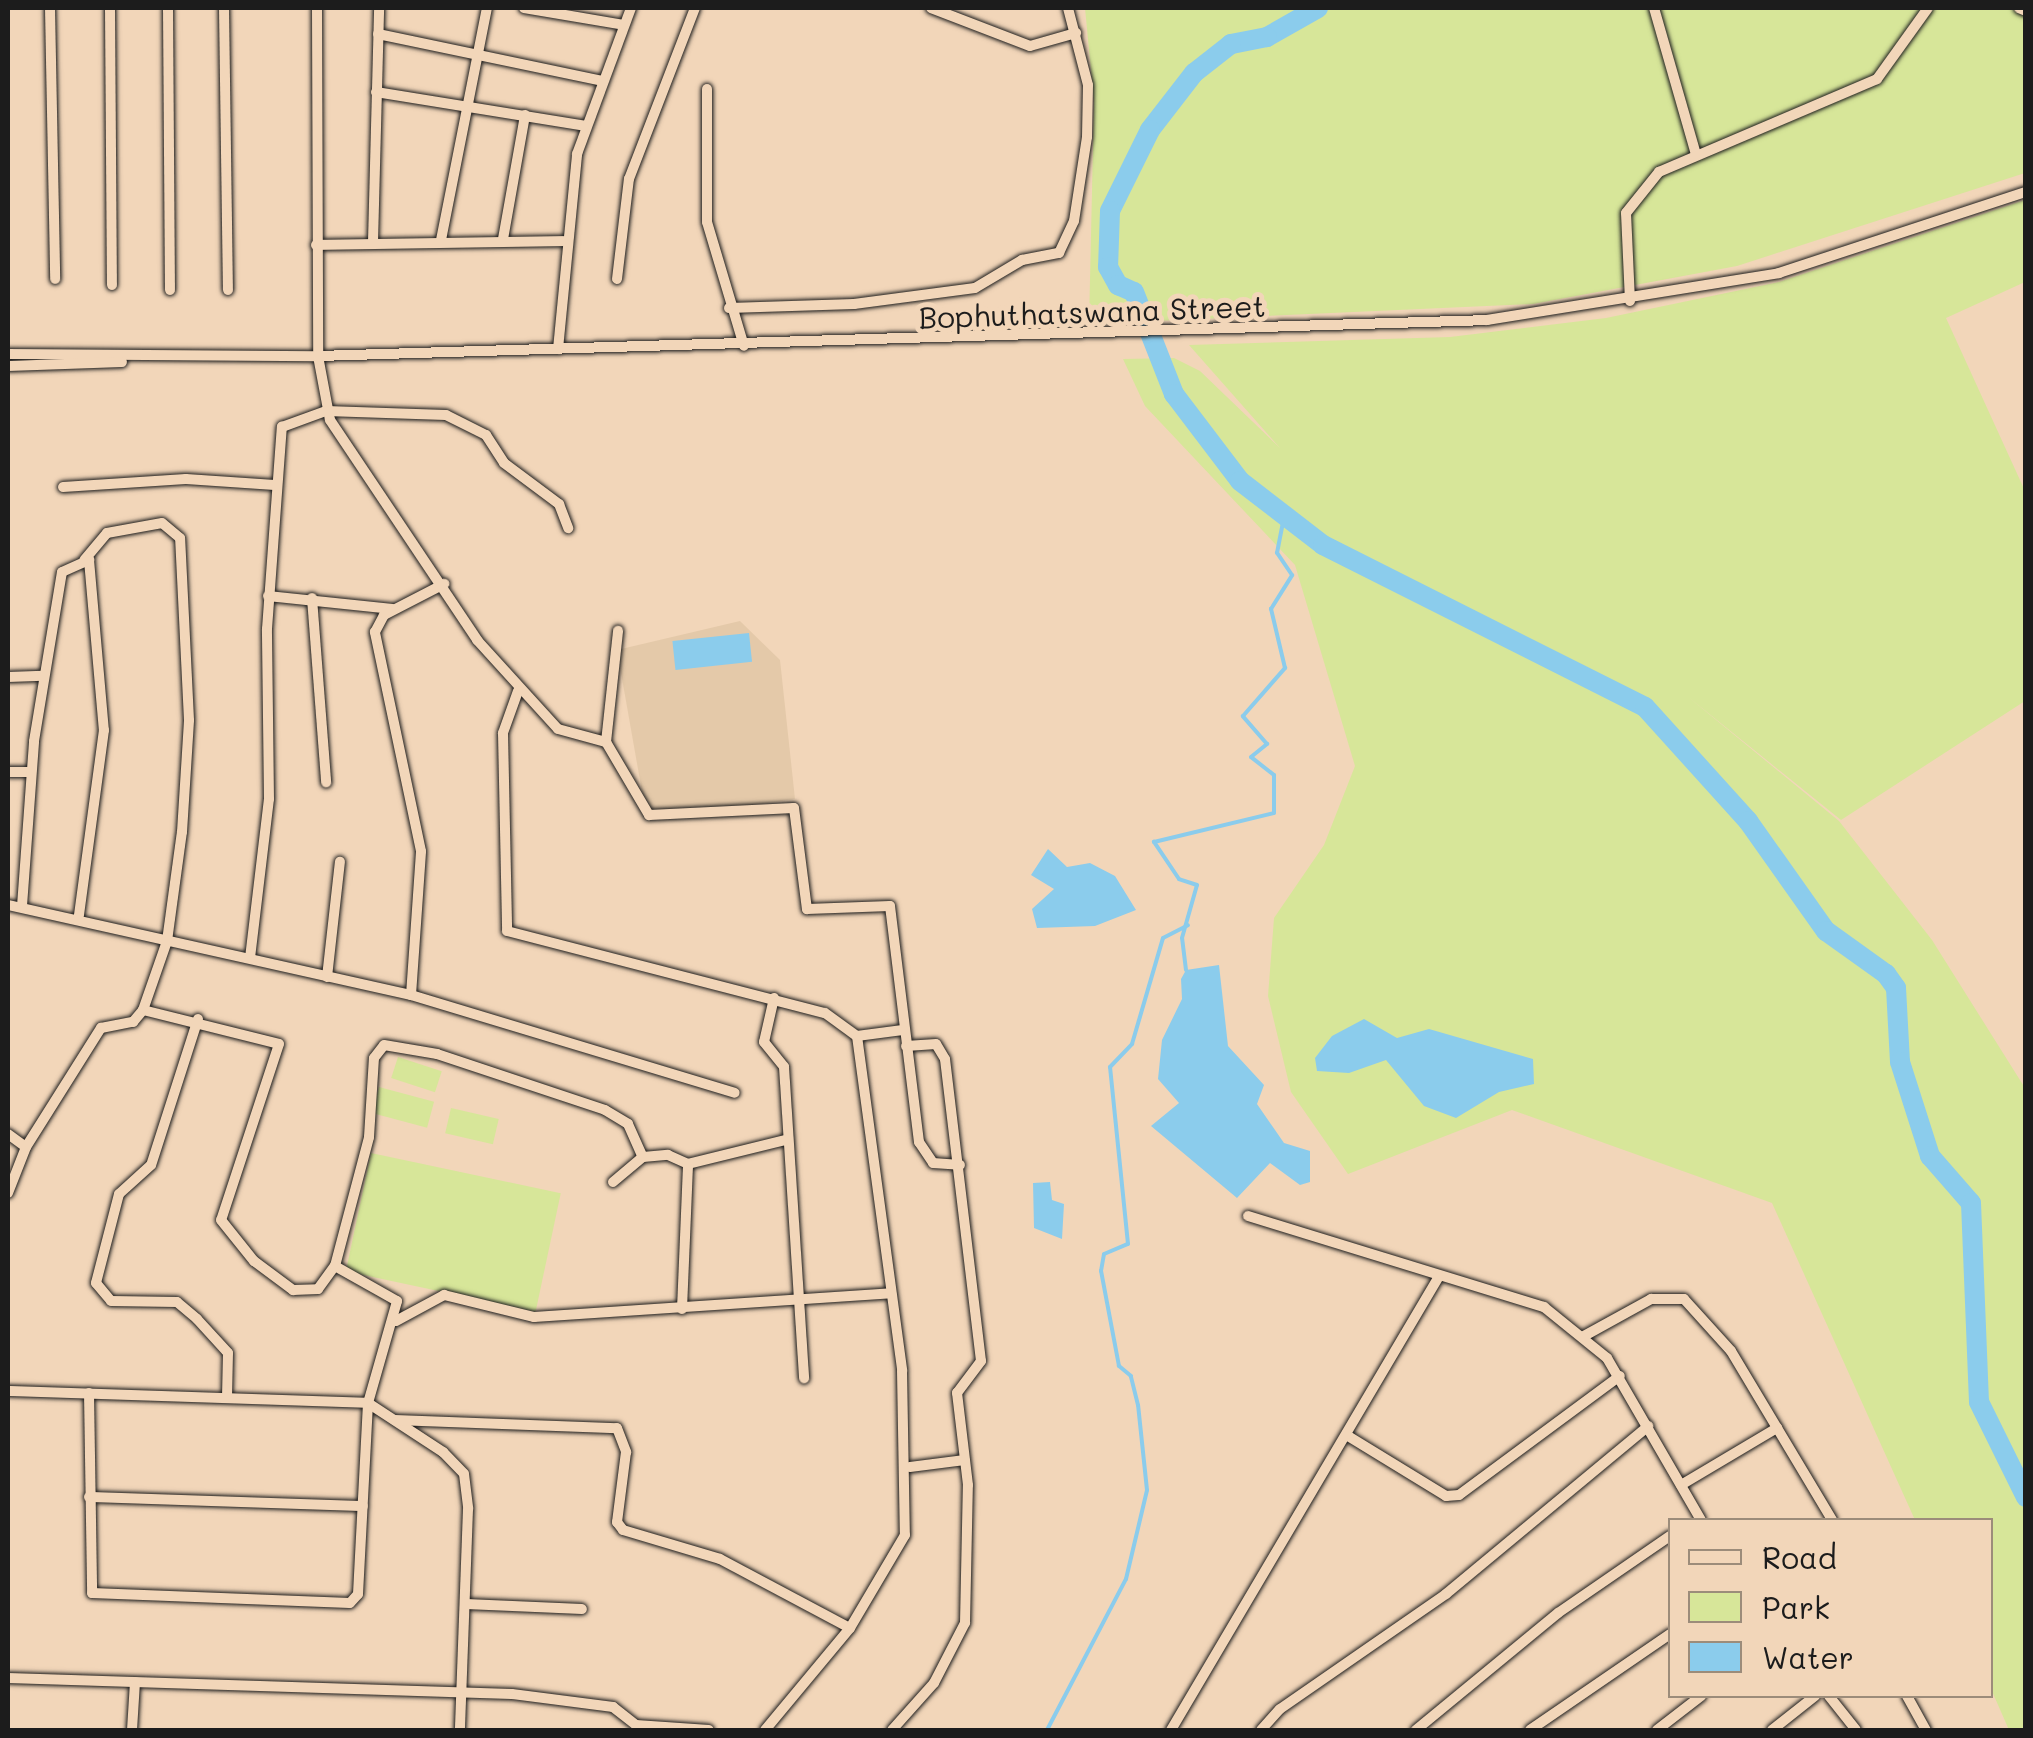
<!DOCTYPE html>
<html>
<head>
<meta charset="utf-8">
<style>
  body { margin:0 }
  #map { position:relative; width:2033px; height:1738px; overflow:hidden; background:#f2d6b9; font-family:Mali,sans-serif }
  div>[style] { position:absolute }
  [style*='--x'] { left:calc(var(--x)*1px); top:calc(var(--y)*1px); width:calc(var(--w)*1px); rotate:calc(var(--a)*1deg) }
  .built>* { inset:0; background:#e4c9a9 }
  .green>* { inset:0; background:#d7e699; transform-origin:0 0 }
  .water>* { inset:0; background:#8bccec; transform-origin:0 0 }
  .stream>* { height:4px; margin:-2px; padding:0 2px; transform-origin:2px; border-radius:2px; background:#8bccec }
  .river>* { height:20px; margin:-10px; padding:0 10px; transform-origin:10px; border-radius:10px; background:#8bccec }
  .roads { filter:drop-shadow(0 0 2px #1c1c1c) drop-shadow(0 0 2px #1c1c1c) }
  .minor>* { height:10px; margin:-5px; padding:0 5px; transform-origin:5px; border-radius:5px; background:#f2d6b9 }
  span { translate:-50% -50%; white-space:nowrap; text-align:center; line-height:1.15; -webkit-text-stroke:10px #f2d6b9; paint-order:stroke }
  .street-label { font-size:30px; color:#1c1c1c }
  .frame { position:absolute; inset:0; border:10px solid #1c1c1c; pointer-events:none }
  .legend { position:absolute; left:1668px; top:1518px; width:325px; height:180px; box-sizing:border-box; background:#f2d6b9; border:2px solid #9c8c7a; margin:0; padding:12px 18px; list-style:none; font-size:30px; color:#1c1c1c }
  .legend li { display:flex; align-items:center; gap:20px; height:50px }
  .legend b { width:50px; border:2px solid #9c8c7a }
</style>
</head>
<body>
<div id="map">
  <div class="built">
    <div style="clip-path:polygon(740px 621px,780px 660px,795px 799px,647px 820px,617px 650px)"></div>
  </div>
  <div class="green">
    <div style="clip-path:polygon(1085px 8px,2025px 8px,2025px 173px,1737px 266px,1533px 304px,1089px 324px,1094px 102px)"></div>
    <div style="clip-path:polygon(2025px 200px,2025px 282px,1946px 318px,2025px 491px,2025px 701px,1841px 820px,1687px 696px,1839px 821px,1932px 940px,2025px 1088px,2025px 1730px,2009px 1730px,1991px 1689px,1990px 1520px,1915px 1520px,1772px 1203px,1512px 1110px,1348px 1174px,1291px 1092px,1268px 996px,1274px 918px,1324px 845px,1355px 766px,1295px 565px,1145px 406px,1123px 359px,1174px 358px,1200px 371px,1280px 448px,1189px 345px,1450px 337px,1606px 318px,1779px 282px)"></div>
    <div style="left:398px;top:1057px;width:46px;height:22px;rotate:18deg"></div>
    <div style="left:379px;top:1087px;width:57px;height:27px;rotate:15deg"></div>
    <div style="left:451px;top:1108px;width:49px;height:26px;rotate:13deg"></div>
    <div style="left:371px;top:1153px;width:194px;height:121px;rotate:12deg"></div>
  </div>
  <div class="water">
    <div style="left:749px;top:633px;width:29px;height:77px;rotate:84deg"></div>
    <div style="clip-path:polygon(1048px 849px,1067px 867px,1090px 863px,1115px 876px,1136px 910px,1095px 926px,1037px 928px,1032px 909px,1054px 889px,1031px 875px)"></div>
    <div style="clip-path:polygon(1219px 965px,1228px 1046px,1264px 1085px,1257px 1104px,1284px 1143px,1310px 1151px,1310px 1182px,1300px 1185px,1270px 1163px,1237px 1198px,1151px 1126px,1179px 1103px,1158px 1079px,1162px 1040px,1182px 999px,1181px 979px,1186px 970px)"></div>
    <div style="clip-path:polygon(1364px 1019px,1397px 1038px,1429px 1029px,1533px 1059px,1534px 1084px,1499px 1092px,1456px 1118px,1424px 1106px,1386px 1060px,1349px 1073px,1317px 1071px,1315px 1058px,1332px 1036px)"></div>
    <div style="clip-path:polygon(1050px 1182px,1052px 1200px,1064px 1204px,1062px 1239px,1034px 1228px,1033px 1183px)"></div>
  </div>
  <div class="stream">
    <div style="--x:1186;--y:970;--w:32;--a:-97"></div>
    <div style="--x:1182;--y:938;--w:55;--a:-74.2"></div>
    <div style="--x:1197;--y:885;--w:19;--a:-162"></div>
    <div style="--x:1179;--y:879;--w:45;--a:-124"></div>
    <div style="--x:1154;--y:842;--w:123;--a:-13.6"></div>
    <div style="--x:1274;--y:813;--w:38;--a:-90"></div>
    <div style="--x:1274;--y:775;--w:29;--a:-142"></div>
    <div style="--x:1251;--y:757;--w:21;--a:-39"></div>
    <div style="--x:1267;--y:744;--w:37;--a:-131"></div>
    <div style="--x:1243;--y:716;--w:64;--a:-48.8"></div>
    <div style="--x:1285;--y:668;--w:61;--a:-103.3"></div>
    <div style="--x:1271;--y:609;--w:40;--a:-58"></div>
    <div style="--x:1292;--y:575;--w:27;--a:-124"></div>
    <div style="--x:1277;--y:553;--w:36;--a:-79"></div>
    <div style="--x:1047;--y:1730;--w:170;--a:-62.4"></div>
    <div style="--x:1126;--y:1579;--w:91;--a:-76.7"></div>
    <div style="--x:1147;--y:1490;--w:85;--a:-96"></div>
    <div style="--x:1138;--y:1405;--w:30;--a:-104"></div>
    <div style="--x:1131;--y:1376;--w:16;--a:-140"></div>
    <div style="--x:1119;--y:1366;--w:97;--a:-100.7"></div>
    <div style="--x:1101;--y:1271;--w:17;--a:-80"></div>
    <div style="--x:1104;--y:1254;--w:26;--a:-23"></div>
    <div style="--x:1128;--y:1244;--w:178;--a:-95.8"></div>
    <div style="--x:1110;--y:1067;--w:32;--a:-46"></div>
    <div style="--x:1132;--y:1044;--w:110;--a:-73.7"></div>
    <div style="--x:1163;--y:938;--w:28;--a:-27"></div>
  </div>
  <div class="river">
    <div style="--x:1318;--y:8;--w:59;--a:150.4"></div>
    <div style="--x:1267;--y:37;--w:37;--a:169"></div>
    <div style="--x:1231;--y:44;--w:47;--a:141.9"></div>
    <div style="--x:1194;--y:73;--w:72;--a:127.7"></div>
    <div style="--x:1150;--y:130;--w:90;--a:116.3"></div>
    <div style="--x:1110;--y:211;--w:56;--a:92"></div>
    <div style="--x:1108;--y:267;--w:21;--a:61"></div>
    <div style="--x:1118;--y:285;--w:17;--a:24"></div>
    <div style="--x:1134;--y:292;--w:110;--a:68.6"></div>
    <div style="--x:1174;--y:394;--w:109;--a:52.8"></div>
    <div style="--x:1240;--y:481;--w:105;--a:37.6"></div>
    <div style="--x:1323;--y:545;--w:360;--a:26.7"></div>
    <div style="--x:1645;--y:707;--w:154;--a:47.9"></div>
    <div style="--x:1748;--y:821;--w:135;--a:54.7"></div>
    <div style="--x:1826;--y:931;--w:74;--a:35.6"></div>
    <div style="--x:1886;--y:974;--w:17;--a:54"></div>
    <div style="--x:1896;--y:988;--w:74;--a:86.9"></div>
    <div style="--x:1900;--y:1062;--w:99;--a:72.3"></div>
    <div style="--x:1930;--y:1156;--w:62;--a:48.9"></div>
    <div style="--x:1971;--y:1203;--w:199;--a:87.7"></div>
    <div style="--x:1979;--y:1402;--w:106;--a:63.7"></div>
  </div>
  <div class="roads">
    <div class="minor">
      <div style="--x:50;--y:8;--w:271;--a:88.9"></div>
      <div style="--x:110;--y:8;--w:277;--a:89.6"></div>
      <div style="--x:168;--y:8;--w:282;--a:89.6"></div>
      <div style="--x:224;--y:8;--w:282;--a:89.2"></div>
      <div style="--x:317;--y:8;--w:348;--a:89.8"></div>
      <div style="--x:318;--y:356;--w:65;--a:79.4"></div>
      <div style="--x:330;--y:420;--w:265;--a:56.2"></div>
      <div style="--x:477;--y:640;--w:120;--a:47.7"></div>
      <div style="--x:558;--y:729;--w:50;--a:15.2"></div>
      <div style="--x:606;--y:742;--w:85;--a:59.5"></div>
      <div style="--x:649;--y:815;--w:145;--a:-2.8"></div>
      <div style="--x:794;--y:808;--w:102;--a:82.7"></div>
      <div style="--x:807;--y:909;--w:83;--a:-2.1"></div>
      <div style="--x:890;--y:906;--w:238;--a:83"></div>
      <div style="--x:919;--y:1142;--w:25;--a:56"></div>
      <div style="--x:933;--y:1163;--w:27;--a:4"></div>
      <div style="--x:524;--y:8;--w:101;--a:9.6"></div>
      <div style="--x:931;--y:8;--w:106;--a:21"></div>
      <div style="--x:1030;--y:46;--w:48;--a:-15.8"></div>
      <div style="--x:1654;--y:8;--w:152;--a:74"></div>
      <div style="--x:2019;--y:8;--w:8;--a:23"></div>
      <div style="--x:378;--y:34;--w:229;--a:11.8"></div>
      <div style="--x:707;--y:89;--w:133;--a:90"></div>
      <div style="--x:707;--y:222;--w:129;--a:73.4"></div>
      <div style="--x:376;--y:92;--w:213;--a:9.2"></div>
      <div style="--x:503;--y:239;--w:126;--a:-79.9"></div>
      <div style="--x:441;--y:240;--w:237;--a:-78.8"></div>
      <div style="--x:373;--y:242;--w:234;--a:-88.5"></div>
      <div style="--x:316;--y:245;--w:247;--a:-0.9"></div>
      <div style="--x:617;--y:279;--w:101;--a:-83.2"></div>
      <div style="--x:629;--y:179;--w:183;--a:-68.9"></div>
      <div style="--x:1630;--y:301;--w:88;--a:-92.6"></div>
      <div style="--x:1626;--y:213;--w:53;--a:-51.2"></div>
      <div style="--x:1659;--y:172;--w:237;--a:-23.1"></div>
      <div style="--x:1877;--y:79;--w:87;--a:-54.3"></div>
      <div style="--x:729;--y:308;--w:125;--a:-1.8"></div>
      <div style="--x:854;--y:304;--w:122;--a:-7.5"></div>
      <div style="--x:975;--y:288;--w:55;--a:-30.8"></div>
      <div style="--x:1022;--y:260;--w:38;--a:-11"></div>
      <div style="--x:1059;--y:253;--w:35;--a:-65"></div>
      <div style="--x:1074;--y:221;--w:85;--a:-81.2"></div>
      <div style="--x:1087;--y:137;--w:52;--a:-88.9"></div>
      <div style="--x:1088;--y:85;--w:80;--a:-104.6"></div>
      <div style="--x:558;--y:349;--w:196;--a:-84.4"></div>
      <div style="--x:577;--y:154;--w:156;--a:-69.7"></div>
      <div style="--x:8;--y:354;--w:310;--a:0.4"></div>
      <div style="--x:318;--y:356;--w:1170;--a:-1.76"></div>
      <div style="--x:1487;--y:320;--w:296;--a:-9.1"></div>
      <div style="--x:1779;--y:273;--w:260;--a:-18.2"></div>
      <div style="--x:8;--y:366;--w:114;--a:-2"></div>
      <div style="--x:63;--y:487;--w:123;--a:-3.7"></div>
      <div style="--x:186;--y:479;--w:89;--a:3.9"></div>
      <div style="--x:268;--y:596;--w:125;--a:6"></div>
      <div style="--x:312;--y:598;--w:185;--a:85.6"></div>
      <div style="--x:8;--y:677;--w:35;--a:-2"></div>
      <div style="--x:518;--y:691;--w:45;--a:109.7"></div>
      <div style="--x:503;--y:733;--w:198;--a:88.8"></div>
      <div style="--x:507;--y:931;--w:328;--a:14.5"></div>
      <div style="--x:825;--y:1013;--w:39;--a:36"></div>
      <div style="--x:857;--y:1036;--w:338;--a:82.3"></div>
      <div style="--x:902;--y:1371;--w:164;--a:89"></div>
      <div style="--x:905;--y:1535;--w:108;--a:120.6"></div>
      <div style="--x:850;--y:1628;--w:133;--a:129.8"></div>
      <div style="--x:606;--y:742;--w:112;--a:-83.8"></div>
      <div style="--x:8;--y:772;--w:23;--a:0"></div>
      <div style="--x:8;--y:905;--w:413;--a:12.6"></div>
      <div style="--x:411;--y:995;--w:338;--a:16.8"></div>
      <div style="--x:22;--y:906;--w:165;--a:-85.8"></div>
      <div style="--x:34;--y:741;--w:171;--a:-80.6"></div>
      <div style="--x:62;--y:572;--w:30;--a:-24"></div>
      <div style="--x:89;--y:560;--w:171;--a:85"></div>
      <div style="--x:104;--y:730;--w:187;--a:97.7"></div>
      <div style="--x:250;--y:958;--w:160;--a:-83.2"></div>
      <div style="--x:269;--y:799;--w:170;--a:-90.7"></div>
      <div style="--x:267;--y:629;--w:203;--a:-85.8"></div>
      <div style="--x:282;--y:427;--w:47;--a:-20"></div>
      <div style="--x:326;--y:411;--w:120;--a:1.9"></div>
      <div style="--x:446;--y:415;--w:45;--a:26.6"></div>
      <div style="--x:486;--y:435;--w:33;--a:57"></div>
      <div style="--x:504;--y:463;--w:69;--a:36.7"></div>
      <div style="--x:559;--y:504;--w:26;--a:69"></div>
      <div style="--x:327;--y:977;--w:116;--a:-83.6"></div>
      <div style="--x:411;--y:995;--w:144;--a:-86"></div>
      <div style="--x:421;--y:851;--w:224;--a:-101.9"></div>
      <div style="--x:375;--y:632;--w:19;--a:-62"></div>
      <div style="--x:384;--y:615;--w:68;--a:-27.3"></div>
      <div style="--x:774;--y:998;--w:45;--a:102.8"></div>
      <div style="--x:764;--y:1042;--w:32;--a:51"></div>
      <div style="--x:784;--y:1067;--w:312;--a:86.3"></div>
      <div style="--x:143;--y:1010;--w:140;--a:14"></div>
      <div style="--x:279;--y:1044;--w:185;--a:108.2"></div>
      <div style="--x:221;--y:1220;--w:53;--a:51.2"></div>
      <div style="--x:254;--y:1261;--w:49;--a:36.6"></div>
      <div style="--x:293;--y:1290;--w:25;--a:-2"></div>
      <div style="--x:318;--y:1289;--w:29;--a:-54"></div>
      <div style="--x:335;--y:1266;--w:133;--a:-75.2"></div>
      <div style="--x:369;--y:1137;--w:79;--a:-86.4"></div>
      <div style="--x:374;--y:1058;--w:16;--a:-52"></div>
      <div style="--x:384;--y:1045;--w:54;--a:9.6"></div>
      <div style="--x:437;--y:1054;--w:177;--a:18.4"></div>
      <div style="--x:605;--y:1110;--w:27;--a:31"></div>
      <div style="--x:628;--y:1124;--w:36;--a:66"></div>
      <div style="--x:198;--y:1019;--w:153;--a:107.8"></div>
      <div style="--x:151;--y:1165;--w:43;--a:137.8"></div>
      <div style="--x:119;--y:1194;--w:92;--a:104.5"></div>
      <div style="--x:96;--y:1283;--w:23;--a:50"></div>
      <div style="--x:111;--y:1301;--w:66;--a:0.9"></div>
      <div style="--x:177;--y:1302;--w:26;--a:40"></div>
      <div style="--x:197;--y:1319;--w:46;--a:47.6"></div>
      <div style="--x:228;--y:1353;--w:44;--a:91.3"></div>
      <div style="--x:857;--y:1036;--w:46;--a:-7.4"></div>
      <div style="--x:8;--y:1134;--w:22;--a:36"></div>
      <div style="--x:613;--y:1182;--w:39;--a:-40"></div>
      <div style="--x:643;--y:1157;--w:25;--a:-5"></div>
      <div style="--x:668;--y:1155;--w:22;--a:24"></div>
      <div style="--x:8;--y:1193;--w:49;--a:-68.6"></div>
      <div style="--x:26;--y:1147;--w:141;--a:-57.8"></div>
      <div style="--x:101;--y:1028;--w:33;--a:-11"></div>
      <div style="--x:133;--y:1022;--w:16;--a:-50"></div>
      <div style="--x:143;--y:1010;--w:73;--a:-70.8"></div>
      <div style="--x:167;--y:941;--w:110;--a:-82.2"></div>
      <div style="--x:182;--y:832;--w:112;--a:-86.4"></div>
      <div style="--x:189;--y:720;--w:182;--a:-92.8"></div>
      <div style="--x:180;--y:538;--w:23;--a:-140"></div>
      <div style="--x:162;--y:523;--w:56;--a:169.7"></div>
      <div style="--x:107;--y:533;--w:35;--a:130"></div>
      <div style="--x:1248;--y:1216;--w:310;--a:17.1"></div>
      <div style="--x:1544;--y:1307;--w:81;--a:39"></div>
      <div style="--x:1607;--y:1358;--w:187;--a:59.9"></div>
      <div style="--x:682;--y:1309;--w:145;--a:-87.6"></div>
      <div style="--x:688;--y:1164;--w:101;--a:-13.8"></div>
      <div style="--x:396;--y:1321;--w:55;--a:-28.4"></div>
      <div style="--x:444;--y:1295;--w:93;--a:13.7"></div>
      <div style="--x:534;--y:1317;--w:358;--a:-3.8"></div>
      <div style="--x:1584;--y:1336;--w:77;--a:-28.9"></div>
      <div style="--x:1651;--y:1299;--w:33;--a:0"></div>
      <div style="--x:1684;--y:1299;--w:70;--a:47.9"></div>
      <div style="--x:1731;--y:1351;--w:197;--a:59.1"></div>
      <div style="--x:8;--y:1391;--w:360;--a:1.9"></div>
      <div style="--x:368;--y:1403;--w:90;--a:33.2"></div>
      <div style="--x:443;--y:1452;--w:30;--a:46"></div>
      <div style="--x:464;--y:1474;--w:35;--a:83"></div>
      <div style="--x:468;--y:1509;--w:221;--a:92.1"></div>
      <div style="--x:89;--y:1393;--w:200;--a:89.1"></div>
      <div style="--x:92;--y:1593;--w:258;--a:2.2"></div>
      <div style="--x:350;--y:1603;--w:12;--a:-48"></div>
      <div style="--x:358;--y:1594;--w:191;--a:-87"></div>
      <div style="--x:368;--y:1403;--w:106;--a:-74.1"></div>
      <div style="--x:397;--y:1301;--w:71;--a:-150.6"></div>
      <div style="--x:395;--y:1420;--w:222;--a:2.1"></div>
      <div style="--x:617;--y:1428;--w:26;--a:69"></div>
      <div style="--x:626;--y:1452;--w:71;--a:97.3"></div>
      <div style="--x:617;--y:1522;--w:10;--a:53"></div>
      <div style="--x:623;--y:1530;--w:101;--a:16.6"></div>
      <div style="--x:720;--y:1559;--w:147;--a:28"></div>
      <div style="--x:1348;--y:1436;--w:115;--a:31.5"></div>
      <div style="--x:1446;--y:1496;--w:13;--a:-4"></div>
      <div style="--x:1459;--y:1495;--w:200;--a:-36.5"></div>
      <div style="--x:910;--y:1467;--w:55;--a:-7.3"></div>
      <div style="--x:1681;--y:1485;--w:112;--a:-30.7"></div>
      <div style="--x:89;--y:1497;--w:274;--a:1.9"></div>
      <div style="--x:466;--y:1604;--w:116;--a:2.5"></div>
      <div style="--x:8;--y:1678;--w:504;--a:1.82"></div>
      <div style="--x:512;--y:1694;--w:102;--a:7.3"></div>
      <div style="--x:613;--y:1707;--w:29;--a:38"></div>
      <div style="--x:636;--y:1725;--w:73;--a:3.9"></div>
      <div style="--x:1829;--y:1696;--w:43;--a:51.5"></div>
      <div style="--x:1907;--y:1696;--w:39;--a:61"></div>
      <div style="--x:132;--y:1730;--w:48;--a:-86.4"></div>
      <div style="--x:892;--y:1730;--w:63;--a:-48.2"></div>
      <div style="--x:934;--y:1683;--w:68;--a:-62.7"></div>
      <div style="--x:965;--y:1623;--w:138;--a:-88.8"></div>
      <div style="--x:968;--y:1485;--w:93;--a:-96.8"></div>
      <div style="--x:957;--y:1393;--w:40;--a:-53"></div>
      <div style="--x:981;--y:1361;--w:304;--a:-96.8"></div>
      <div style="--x:945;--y:1059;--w:17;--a:-121"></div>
      <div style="--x:936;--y:1044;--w:30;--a:176"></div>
      <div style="--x:1171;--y:1730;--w:525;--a:-59.43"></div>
      <div style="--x:1261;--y:1730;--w:28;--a:-48"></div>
      <div style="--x:1280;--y:1709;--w:202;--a:-34.7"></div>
      <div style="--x:1446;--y:1594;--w:263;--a:-39.7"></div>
      <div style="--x:1416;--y:1730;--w:184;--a:-39.5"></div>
      <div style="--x:1558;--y:1613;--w:136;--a:-34.5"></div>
      <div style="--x:1530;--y:1730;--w:170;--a:-34.4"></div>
      <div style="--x:1657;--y:1730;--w:56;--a:-37.7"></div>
      <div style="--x:1772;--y:1730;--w:55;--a:-38.3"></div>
    </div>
  </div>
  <div class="street-label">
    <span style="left:1092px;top:311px;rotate:-2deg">Bophuthatswana Street</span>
  </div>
  <div class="frame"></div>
  <ul class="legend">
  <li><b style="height:12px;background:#f2d6b9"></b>Road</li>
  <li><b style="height:28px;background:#d7e699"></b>Park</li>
  <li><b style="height:28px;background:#8bccec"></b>Water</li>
  </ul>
</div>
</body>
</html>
